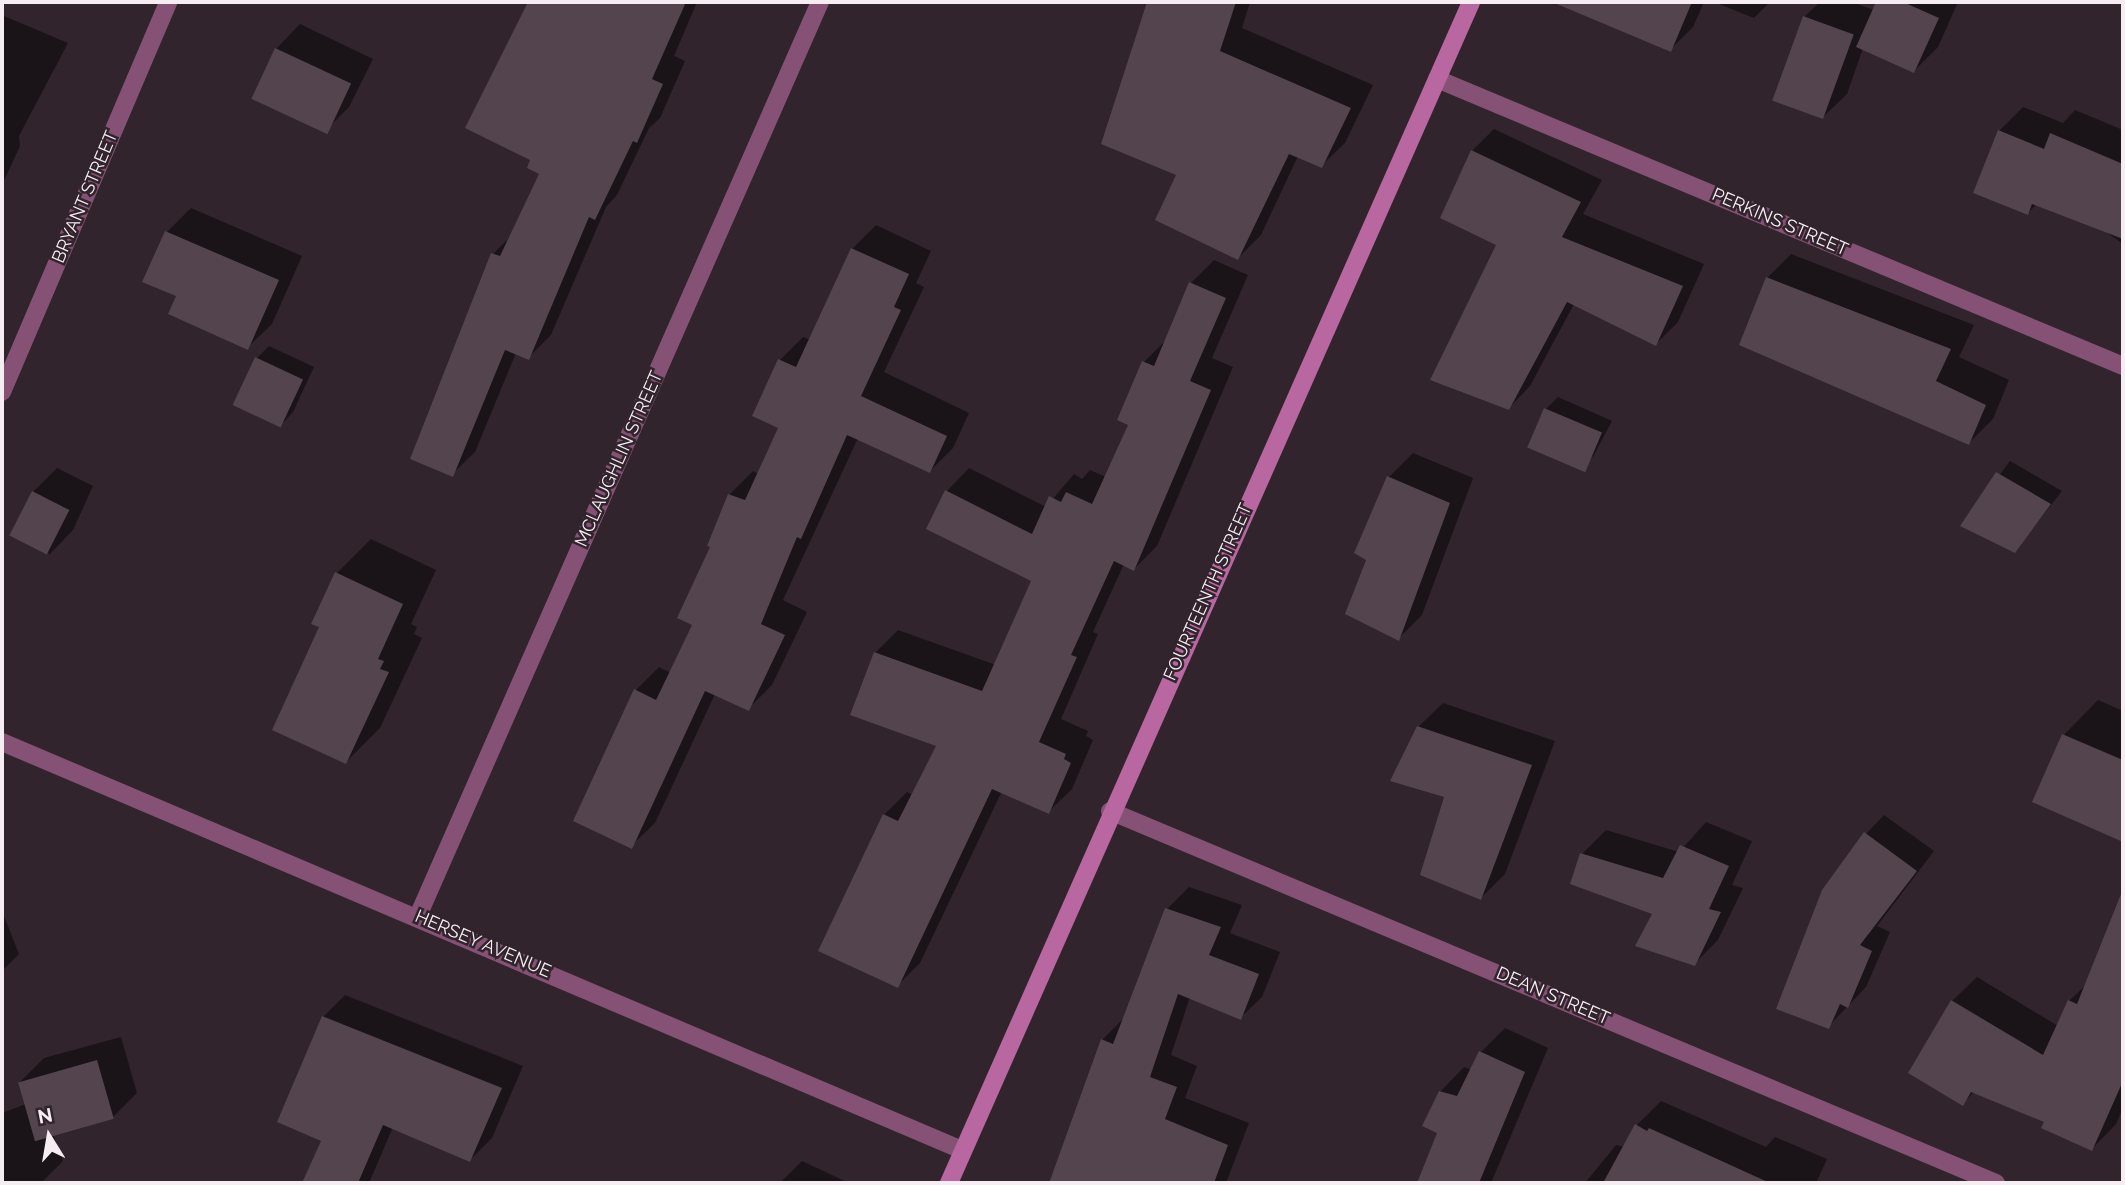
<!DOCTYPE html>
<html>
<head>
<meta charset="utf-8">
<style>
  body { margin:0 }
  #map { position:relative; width:2125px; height:1185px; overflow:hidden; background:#31242d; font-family:Raleway,sans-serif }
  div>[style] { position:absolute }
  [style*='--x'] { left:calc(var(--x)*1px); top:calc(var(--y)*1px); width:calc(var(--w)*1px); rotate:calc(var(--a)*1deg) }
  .shadow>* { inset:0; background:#0007 }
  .building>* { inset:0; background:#53444e; transform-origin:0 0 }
  .street>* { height:18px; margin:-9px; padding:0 9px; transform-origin:9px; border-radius:9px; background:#855275 }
  .secondary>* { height:18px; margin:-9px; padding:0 9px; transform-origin:9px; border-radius:9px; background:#b967a0 }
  span { translate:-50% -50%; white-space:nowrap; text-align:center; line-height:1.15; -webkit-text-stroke:5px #31242d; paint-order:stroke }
  .street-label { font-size:18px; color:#f6edf3 }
  .frame { position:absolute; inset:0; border:4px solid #f6edf3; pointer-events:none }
  .north { position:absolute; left:14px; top:1101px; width:70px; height:70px; -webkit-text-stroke:5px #31242d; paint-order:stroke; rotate:349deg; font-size:19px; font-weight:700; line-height:28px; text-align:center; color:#f6edf3 }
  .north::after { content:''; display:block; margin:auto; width:24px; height:32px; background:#f6edf3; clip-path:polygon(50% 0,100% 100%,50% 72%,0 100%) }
</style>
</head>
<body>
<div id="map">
  <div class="shadow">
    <div style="clip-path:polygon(530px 2px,697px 2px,674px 56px,685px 61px,660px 118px,649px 128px,617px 195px,606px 207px,551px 335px,528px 358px,516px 353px,475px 452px,452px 474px,493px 254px,513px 234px,542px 174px,533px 160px,467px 127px)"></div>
    <div style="clip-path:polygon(1149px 2px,1250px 2px,1242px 28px,1373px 85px,1345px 143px,1321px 166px,1298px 156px,1261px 235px,1238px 258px,1178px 174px,1103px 143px)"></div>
    <div style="clip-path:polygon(1583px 2px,1704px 2px,1693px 27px,1670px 50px,1578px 12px)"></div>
    <div style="clip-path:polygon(1714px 2px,1770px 2px,1754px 18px)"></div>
    <div style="clip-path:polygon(1820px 2px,1852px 2px,1874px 10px,1877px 2px,1958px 2px,1938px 47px,1914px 71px,1863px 48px,1847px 94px,1822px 118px,1804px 17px)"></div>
    <div style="clip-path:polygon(4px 16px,68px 43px,19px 136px,20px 146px,2px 185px)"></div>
    <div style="clip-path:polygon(300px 24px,373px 59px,349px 107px,325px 131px,276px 49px)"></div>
    <div style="clip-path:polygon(2023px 107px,2063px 123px,2075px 110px,2123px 130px,2123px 244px,2102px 229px,2037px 204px,2028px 213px,1999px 131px)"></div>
    <div style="clip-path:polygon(1494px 129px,1602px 180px,1583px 214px,1704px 264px,1678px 322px,1656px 344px,1574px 304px,1530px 386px,1509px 408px,1499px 245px,1472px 151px)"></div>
    <div style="clip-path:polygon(191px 208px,302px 256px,272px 324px,247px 348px,178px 296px,167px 232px)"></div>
    <div style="clip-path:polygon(876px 225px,931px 251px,916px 283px,924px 287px,884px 372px,969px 413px,953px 448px,930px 471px,858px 438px,783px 600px,807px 612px,772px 685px,748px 709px,715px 694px,655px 823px,631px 846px,636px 690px,659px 667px,671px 673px,694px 624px,729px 495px,753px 471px,759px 474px,781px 427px,780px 360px,803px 337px,811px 340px,852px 249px)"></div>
    <div style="clip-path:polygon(1791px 254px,1974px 325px,1959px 357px,2009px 380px,1993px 419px,1969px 443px,1767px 278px)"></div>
    <div style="clip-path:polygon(1214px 260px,1248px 275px,1212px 358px,1233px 367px,1157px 546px,1134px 569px,1124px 564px,1093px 632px,1098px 634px,1061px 719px,1088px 731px,1086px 736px,1093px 740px,1072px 789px,1049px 811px,1002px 791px,920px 963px,897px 986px,884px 815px,907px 792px,913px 795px,939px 745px,875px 653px,898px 630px,996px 665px,1033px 581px,947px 491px,969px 468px,1046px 507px,1074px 474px,1082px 479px,1090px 470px,1106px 477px,1130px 424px,1144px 362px,1168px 338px,1191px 283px)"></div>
    <div style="clip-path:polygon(269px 346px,314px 367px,293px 412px,281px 425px,257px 358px)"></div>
    <div style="clip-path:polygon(1558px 397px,1612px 421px,1594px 455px,1582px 468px,1546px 409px)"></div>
    <div style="clip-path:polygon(1413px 453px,1473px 478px,1422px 615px,1398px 639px,1369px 559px,1357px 552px,1389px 477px)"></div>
    <div style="clip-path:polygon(2010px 461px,2062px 491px,2015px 551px,1962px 525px)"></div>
    <div style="clip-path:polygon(57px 468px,93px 486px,73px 530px,49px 555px,33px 492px)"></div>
    <div style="clip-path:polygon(371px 539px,436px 570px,411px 624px,417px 627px,414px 634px,422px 638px,380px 728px,346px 762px,322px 627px,337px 573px)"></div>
    <div style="clip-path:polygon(2098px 700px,2123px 711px,2123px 841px,2034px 802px,2064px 735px)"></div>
    <div style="clip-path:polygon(1443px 703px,1555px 741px,1505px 874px,1481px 898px,1418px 727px)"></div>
    <div style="clip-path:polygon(1884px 815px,1934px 851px,1877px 926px,1890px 932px,1866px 987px,1828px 1027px,1866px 834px)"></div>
    <div style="clip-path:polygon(1706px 822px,1752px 841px,1732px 885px,1743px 888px,1718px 940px,1694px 964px,1654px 914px,1582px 854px,1606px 830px,1679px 852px)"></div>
    <div style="clip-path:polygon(1189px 887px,1242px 905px,1230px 933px,1280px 952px,1262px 997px,1240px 1018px,1190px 997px,1171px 1055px,1197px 1066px,1185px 1098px,1249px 1123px,1226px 1183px,1049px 1183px,1102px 1040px,1124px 1018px,1167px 909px)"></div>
    <div style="clip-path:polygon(2px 911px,19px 954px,2px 971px)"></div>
    <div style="clip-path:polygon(2123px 920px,2123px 1108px,2116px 1124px,2092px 1149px,2046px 1121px,1975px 1091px,1963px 1103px,1952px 1001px,1977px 977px,2058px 1026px,2069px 1001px,2088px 983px,2106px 937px)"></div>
    <div style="clip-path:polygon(345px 995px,523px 1066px,492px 1138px,470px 1160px,393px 1127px,369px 1183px,304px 1183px,323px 1140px,323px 1017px)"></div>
    <div style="clip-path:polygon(1505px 1028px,1548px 1048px,1491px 1183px,1419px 1183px,1439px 1133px,1440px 1092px,1464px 1067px,1472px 1070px,1481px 1052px)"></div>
    <div style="clip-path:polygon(121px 1037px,137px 1093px,113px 1117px,53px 1134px,63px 1161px,41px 1183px,2px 1183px,2px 1113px,26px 1104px,20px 1082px,44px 1058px)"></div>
    <div style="clip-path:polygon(1661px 1101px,1766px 1147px,1775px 1137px,1827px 1159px,1816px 1183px,1585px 1183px,1616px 1145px,1625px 1147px,1637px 1125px)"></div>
    <div style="clip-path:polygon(802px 1161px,849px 1183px,780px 1183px)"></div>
  </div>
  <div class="building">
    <div style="clip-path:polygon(528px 2px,686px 2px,652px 79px,663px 84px,637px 143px,633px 141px,595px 220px,589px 217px,529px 360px,505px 350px,453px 477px,410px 459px,491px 253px,500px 256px,539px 174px,527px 168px,530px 160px,465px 128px)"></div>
    <div style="clip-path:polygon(1147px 2px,1236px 2px,1220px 51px,1351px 108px,1322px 168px,1289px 154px,1238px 260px,1155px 220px,1176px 175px,1101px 144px)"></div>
    <div style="clip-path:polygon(1552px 2px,1692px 2px,1671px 52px)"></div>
    <div style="clip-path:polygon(1876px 2px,1903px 2px,1939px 18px,1914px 73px,1856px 47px)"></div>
    <div style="left:1803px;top:16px;width:54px;height:90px;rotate:20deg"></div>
    <div style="left:275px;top:48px;width:84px;height:56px;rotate:25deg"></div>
    <div style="clip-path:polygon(1998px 130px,2044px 149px,2050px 133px,2123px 164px,2123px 239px,2032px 204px,2028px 215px,1973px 193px)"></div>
    <div style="clip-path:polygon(1471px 150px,1581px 202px,1562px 237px,1683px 286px,1656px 346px,1567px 302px,1509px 410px,1430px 380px,1496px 245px,1440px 218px)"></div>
    <div style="clip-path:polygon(165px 231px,279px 280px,248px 350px,168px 314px,176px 296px,142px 282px)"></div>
    <div style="clip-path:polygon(851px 248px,909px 274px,894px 307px,901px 310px,861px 396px,947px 436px,930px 473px,847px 435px,801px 539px,797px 537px,761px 624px,785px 635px,749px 711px,705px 691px,632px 849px,573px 821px,634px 689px,656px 700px,692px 625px,677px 618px,710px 547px,707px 546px,728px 494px,745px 500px,778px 428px,752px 416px,778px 359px,796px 367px)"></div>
    <div style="clip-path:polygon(1766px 277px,1951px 349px,1936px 381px,1986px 405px,1969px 445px,1739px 345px)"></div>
    <div style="clip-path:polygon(1189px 282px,1226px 298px,1190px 381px,1211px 390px,1134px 571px,1114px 561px,1071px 655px,1077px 657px,1039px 742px,1066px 754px,1064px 759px,1071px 763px,1049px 814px,992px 789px,898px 988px,818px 951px,883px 814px,898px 821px,936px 746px,850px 715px,874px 652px,982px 691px,1031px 581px,926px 529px,945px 490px,1032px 534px,1049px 496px,1061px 502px,1066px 492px,1092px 504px,1128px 425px,1117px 420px,1142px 361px,1154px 366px)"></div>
    <div style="left:255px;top:357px;width:53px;height:53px;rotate:25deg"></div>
    <div style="left:1544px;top:408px;width:63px;height:43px;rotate:23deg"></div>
    <div style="clip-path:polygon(1996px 472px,2051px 504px,2015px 553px,1960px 526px)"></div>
    <div style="clip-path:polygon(1387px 476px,1450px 503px,1399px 641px,1345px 614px,1366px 560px,1354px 553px)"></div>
    <div style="left:32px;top:491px;width:42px;height:50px;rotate:27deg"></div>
    <div style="clip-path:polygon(335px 572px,403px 604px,378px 659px,384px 661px,380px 669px,389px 672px,346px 764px,272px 730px,319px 627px,311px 624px)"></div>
    <div style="clip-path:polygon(1417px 726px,1532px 765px,1481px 900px,1420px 875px,1444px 797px,1390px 781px)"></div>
    <div style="clip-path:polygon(2062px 734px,2123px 760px,2123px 842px,2032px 802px)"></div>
    <div style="clip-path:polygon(1864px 832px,1917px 871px,1860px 945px,1872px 951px,1848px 1008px,1840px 1004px,1829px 1029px,1776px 1009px,1822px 890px)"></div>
    <div style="clip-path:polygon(1680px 845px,1729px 866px,1709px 909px,1721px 912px,1695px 966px,1635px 946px,1652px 914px,1570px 884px,1580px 853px,1663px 878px)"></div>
    <div style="clip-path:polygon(2121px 894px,2123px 1081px,2092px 1151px,2041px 1128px,2044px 1122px,1971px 1092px,1963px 1106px,1908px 1073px,1951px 1000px,2043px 1055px,2068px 1000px,2077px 1004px)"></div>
    <div style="clip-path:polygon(1165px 908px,1221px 927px,1209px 955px,1259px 974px,1241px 1020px,1178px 994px,1150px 1077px,1177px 1087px,1165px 1119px,1228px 1145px,1214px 1183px,1049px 1183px,1101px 1039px,1113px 1044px)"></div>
    <div style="clip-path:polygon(322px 1016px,502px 1088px,470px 1162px,383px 1125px,358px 1183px,302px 1183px,321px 1141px,277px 1122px)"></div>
    <div style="clip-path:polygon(1479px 1051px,1525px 1072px,1479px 1183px,1417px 1183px,1437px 1133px,1422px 1126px,1439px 1091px,1457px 1096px)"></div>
    <div style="left:97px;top:1060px;width:61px;height:82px;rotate:74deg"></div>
    <div style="clip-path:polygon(1635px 1124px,1647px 1131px,1649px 1128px,1770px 1183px,1603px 1183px)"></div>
  </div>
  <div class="street">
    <div style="--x:1437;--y:79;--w:744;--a:22.7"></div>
    <div style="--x:2;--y:392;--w:424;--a:-66.9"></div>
    <div style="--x:2;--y:742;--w:1043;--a:23.03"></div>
    <div style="--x:1110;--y:811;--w:961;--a:22.78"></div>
    <div style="--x:418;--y:916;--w:998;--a:-66.26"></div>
  </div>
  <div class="secondary">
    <div style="--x:949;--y:1183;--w:1291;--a:-66.15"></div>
  </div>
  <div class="street-label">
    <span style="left:85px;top:197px;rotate:-67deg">BRYANT STREET</span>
    <span style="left:1780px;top:222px;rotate:23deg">PERKINS STREET</span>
    <span style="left:619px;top:459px;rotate:-66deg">MCLAUGHLIN STREET</span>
    <span style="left:1208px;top:592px;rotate:-66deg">FOURTEENTH STREET</span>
    <span style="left:483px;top:944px;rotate:23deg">HERSEY AVENUE</span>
    <span style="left:1553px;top:996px;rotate:23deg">DEAN STREET</span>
  </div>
  <div class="frame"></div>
  <div class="north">N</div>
</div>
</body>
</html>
